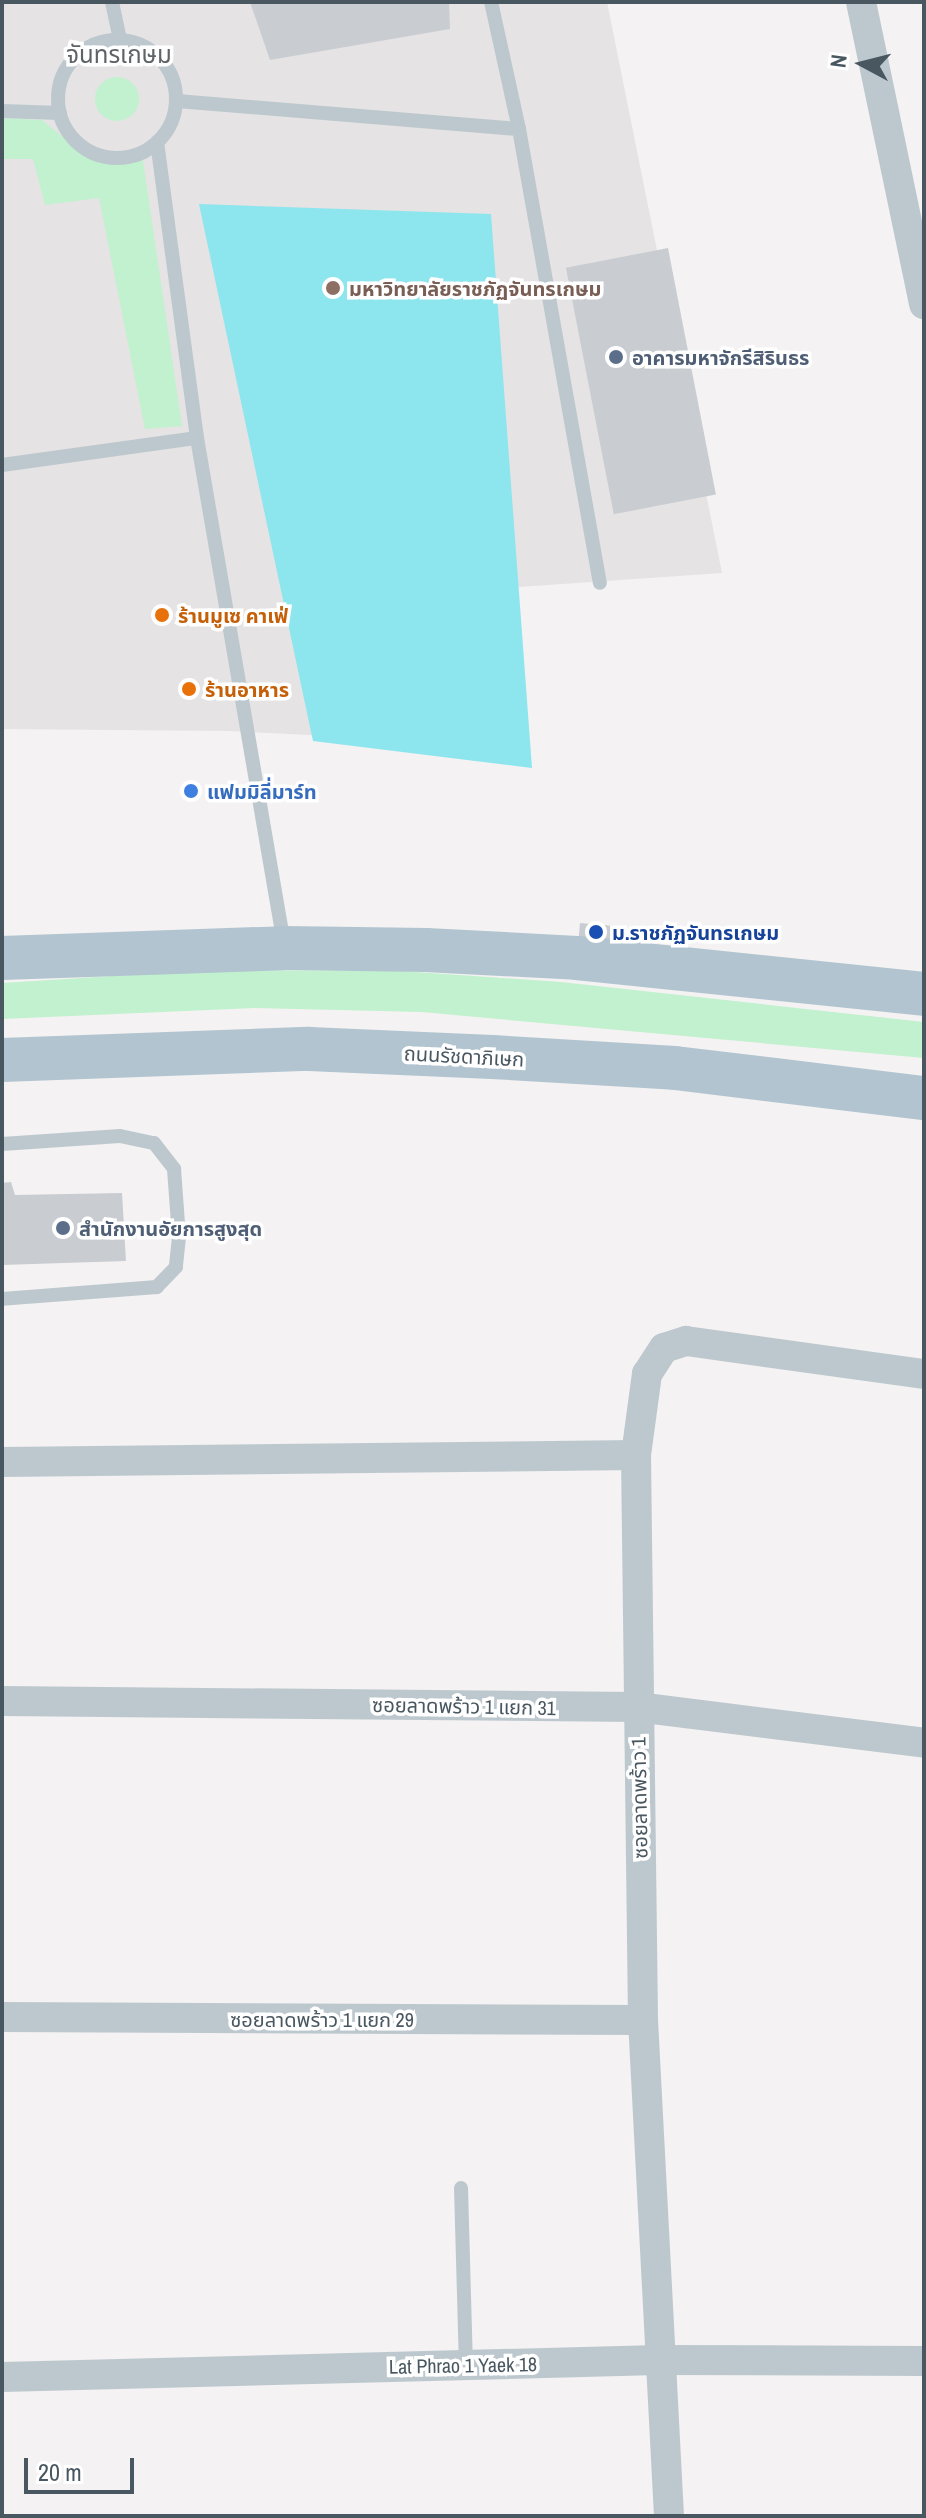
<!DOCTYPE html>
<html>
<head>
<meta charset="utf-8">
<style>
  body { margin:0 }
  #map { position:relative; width:926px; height:2518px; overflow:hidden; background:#f4f2f2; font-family:"Archivo Narrow","Noto Sans Thai",sans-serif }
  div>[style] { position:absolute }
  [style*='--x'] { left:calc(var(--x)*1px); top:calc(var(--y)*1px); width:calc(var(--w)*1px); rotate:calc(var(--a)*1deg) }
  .education>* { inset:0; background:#e5e3e4 }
  .green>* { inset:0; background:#c1f1ce }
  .round { border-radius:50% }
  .water>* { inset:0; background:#8de5ee }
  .building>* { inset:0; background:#c9cdd1; transform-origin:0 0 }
  .lane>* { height:14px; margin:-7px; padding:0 7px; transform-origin:7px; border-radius:7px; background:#bdc8ce }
  .lane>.ring { margin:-7px; padding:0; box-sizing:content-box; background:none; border:14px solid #bdc8ce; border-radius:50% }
  .street>* { height:30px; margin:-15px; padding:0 15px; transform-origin:15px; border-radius:15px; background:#bdc8ce }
  .primary>* { height:44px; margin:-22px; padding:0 22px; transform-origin:22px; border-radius:22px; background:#b1c4d0 }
  .dots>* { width:22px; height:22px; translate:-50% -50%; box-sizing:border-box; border:4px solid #fff; border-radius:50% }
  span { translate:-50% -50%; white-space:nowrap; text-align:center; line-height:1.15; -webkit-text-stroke:7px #fff; paint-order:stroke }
  .education-label { font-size:20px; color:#785e54; font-weight:700 }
  .left { translate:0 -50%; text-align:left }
  .service-label { font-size:20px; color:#4e5e75; font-weight:700 }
  .food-label { font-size:20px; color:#c56008; font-weight:700 }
  .shop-label { font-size:20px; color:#366cbe; font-weight:700 }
  .transit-label { font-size:20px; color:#164399; font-weight:700 }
  .street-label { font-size:20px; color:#495760 }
  .quarter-label { font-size:24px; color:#5e6367 }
  .frame { position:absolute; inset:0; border:4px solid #495760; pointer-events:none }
  .north { position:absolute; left:822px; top:24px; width:80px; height:80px; -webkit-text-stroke:6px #fff; paint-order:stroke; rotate:277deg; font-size:22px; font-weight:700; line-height:32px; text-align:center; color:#495760 }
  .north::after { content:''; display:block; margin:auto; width:28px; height:36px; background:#495760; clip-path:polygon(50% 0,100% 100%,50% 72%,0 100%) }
  .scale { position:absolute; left:24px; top:2458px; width:110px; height:36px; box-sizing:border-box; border:4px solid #495760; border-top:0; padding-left:10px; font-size:24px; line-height:28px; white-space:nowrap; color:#495760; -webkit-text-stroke:6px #fff; paint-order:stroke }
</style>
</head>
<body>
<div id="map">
  <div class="education">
    <div style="clip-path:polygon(2px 2px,607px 2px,722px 573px,505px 588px,507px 745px,229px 731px,2px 729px)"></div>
  </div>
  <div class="green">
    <div class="round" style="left:95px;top:77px;width:44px;height:44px"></div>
    <div style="clip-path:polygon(2px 118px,42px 120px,91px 160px,142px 154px,182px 426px,145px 429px,99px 198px,45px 205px,33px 159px,2px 159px)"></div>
    <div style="clip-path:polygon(208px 970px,401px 971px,561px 982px,924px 1022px,924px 1058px,422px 1012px,254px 1008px,2px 1019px,2px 983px)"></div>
  </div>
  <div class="water">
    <div style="clip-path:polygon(199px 204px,491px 214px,532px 768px,313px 741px)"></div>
  </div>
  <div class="building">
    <div style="clip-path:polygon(250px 2px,449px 2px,450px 29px,270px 60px)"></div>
    <div style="left:668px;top:248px;width:251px;height:104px;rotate:79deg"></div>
    <div style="left:580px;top:923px;width:32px;height:14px;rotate:5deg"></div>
    <div style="clip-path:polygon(11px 1182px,15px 1195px,122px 1193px,126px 1261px,2px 1265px,2px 1183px)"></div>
  </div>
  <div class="lane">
    <div style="--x:112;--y:2;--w:38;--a:78"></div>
    <div class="ring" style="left:58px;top:40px;width:104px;height:104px"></div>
    <div style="--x:177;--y:101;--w:343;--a:4.7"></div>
    <div style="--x:519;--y:129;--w:130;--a:-102.4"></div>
    <div style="--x:2;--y:111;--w:58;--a:2"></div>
    <div style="--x:519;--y:129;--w:461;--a:79.9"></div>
    <div style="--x:157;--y:142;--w:299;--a:82.3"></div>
    <div style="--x:197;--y:438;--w:513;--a:80.24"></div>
    <div style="--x:2;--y:465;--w:197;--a:-7.9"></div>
    <div style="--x:2;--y:1144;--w:118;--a:-3.9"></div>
    <div style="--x:120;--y:1136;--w:35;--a:12"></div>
    <div style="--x:154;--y:1143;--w:33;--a:52"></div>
    <div style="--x:174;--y:1169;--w:68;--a:85.8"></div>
    <div style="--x:179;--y:1237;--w:30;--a:96"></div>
    <div style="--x:176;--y:1267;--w:28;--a:134"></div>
    <div style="--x:157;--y:1287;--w:155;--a:175.6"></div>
    <div style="--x:461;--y:2188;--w:177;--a:88.4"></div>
  </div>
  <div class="street">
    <div style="--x:861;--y:2;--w:309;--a:78.2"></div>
    <div style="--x:2;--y:1462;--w:634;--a:-0.63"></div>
    <div style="--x:2;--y:1701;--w:635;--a:0.54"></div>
    <div style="--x:637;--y:1707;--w:289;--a:7.1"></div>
    <div style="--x:2;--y:2017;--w:641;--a:0.27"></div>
    <div style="--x:2;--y:2377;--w:656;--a:-1.48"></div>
    <div style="--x:658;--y:2360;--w:266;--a:0.2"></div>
    <div style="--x:669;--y:2516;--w:497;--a:-93"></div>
    <div style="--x:643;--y:2020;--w:565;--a:-90.71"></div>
    <div style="--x:636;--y:1455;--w:82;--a:-82.3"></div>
    <div style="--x:647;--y:1374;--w:31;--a:-57"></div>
    <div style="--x:664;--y:1348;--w:23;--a:-18"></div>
    <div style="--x:686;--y:1341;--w:240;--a:7.9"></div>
  </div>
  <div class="primary">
    <div style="--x:2;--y:958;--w:282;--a:-2"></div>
    <div style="--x:284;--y:948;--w:142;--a:0.8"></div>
    <div style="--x:426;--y:950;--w:151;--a:3"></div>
    <div style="--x:577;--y:958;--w:349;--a:5.9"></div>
    <div style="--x:2;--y:1060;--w:307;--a:-2.1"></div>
    <div style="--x:309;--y:1049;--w:183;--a:2.5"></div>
    <div style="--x:492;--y:1057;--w:183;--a:3.4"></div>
    <div style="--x:675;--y:1068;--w:251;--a:6.9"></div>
  </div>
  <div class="dots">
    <div style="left:333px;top:288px;background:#8d6e63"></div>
    <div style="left:616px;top:357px;background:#5c6f8a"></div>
    <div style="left:162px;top:615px;background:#e8710a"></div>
    <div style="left:189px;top:689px;background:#e8710a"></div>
    <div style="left:191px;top:791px;background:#3f7fe0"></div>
    <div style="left:596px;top:932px;background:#1a4fb4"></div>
    <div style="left:63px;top:1228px;background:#5c6f8a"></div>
  </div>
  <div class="education-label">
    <span class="left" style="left:349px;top:288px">มหาวิทยาลัยราชภัฏจันทรเกษม</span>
  </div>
  <div class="service-label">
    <span class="left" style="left:632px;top:357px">อาคารมหาจักรีสิรินธร</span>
    <span class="left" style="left:79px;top:1228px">สำนักงานอัยการสูงสุด</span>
  </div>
  <div class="food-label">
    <span class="left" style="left:178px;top:615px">ร้านมูเซ คาเฟ่</span>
    <span class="left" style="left:205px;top:689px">ร้านอาหาร</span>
  </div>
  <div class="shop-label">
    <span class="left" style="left:207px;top:791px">แฟมมิลี่มาร์ท</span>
  </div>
  <div class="transit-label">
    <span class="left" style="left:612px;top:932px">ม.ราชภัฏจันทรเกษม</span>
  </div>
  <div class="street-label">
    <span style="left:464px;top:1056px;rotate:3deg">ถนนรัชดาภิเษก</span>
    <span style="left:464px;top:1706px;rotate:1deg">ซอยลาดพร้าว 1 แยก 31</span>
    <span style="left:639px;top:1798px;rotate:-91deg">ซอยลาดพร้าว 1</span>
    <span style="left:322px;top:2019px">ซอยลาดพร้าว 1 แยก 29</span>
    <span style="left:463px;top:2365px;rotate:-1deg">Lat Phrao 1 Yaek 18</span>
  </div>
  <div class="quarter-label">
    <span style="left:119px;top:55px">จันทรเกษม</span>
  </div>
  <div class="frame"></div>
  <div class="north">N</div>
  <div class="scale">20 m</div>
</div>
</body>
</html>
